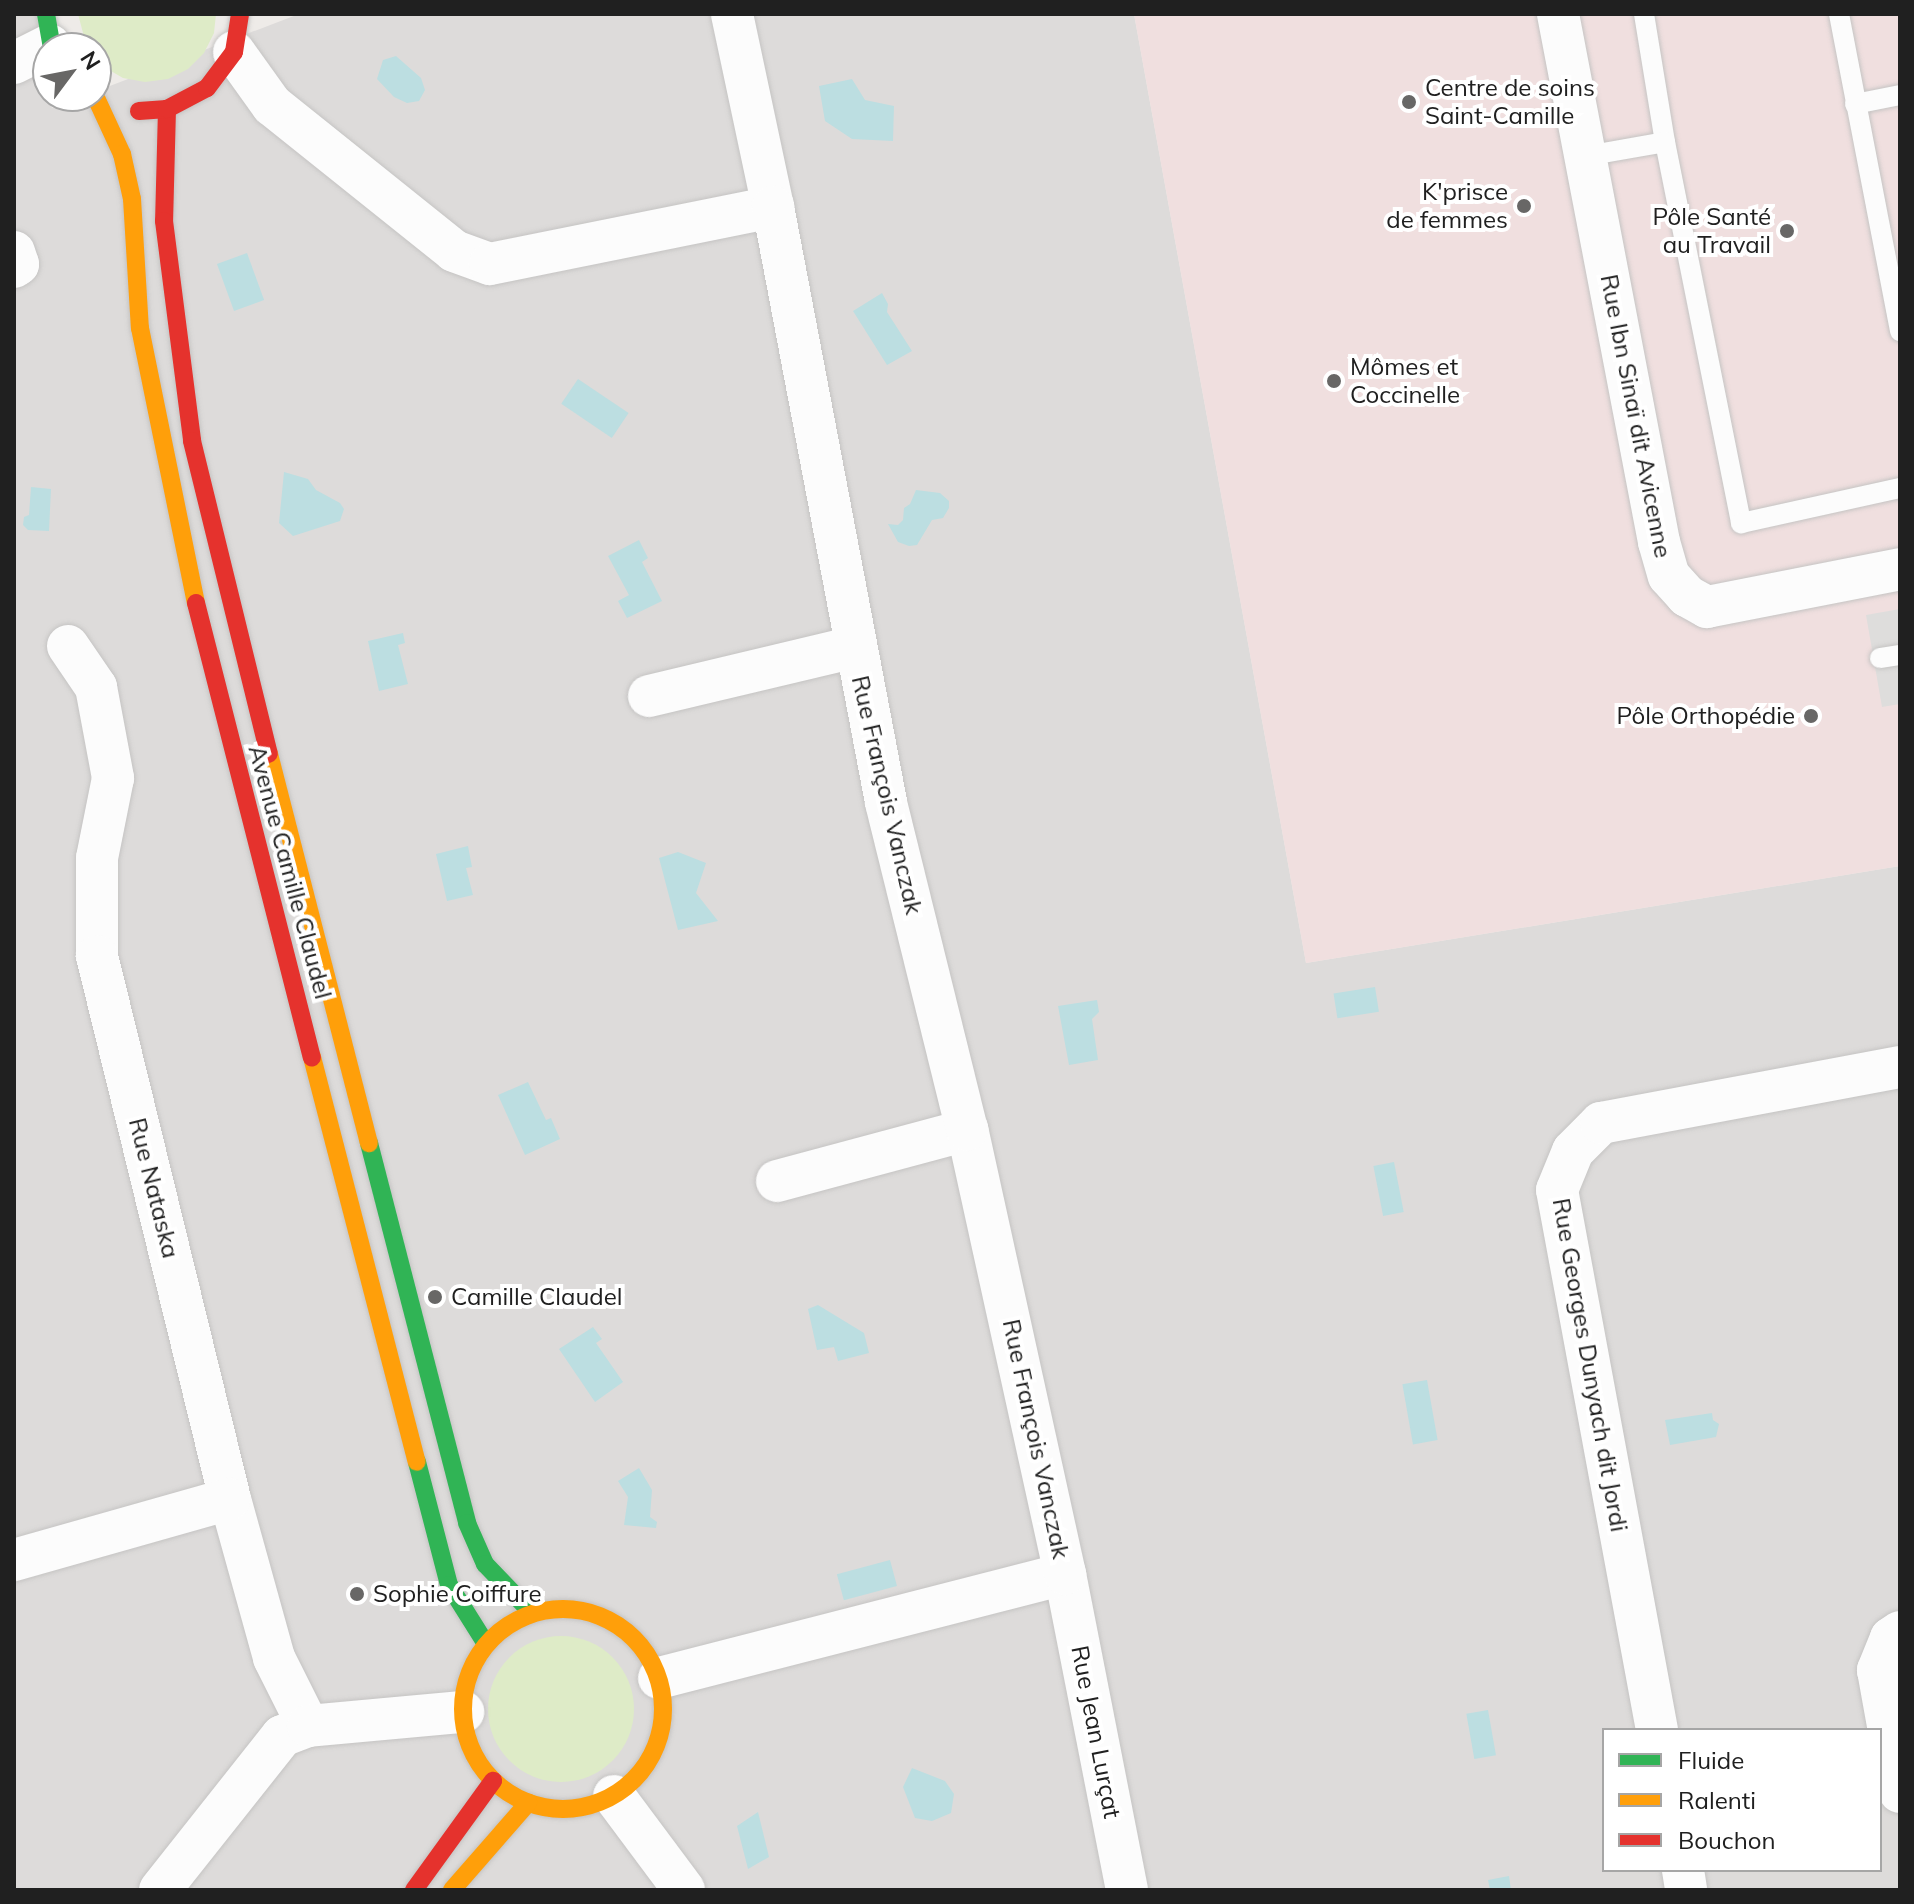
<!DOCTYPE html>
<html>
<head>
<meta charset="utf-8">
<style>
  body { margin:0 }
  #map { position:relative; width:1914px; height:1904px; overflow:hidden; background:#eeebe8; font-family:Mulish,sans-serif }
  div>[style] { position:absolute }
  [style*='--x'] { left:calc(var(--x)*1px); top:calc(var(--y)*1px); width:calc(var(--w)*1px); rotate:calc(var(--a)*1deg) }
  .residential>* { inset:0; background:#dddbda }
  .commercial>* { inset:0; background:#f0dfdf }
  .grass>* { inset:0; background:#deebc7 }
  .round { border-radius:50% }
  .parking>* { inset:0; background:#dedddc }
  .water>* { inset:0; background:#bcdee1; transform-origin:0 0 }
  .roads { filter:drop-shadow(0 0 2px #c5c4c3) drop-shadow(0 0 2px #c5c4c3) }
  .lane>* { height:20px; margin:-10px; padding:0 10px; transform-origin:10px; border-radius:10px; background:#fcfcfc }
  .street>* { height:42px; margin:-21px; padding:0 21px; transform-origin:21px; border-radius:21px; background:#fcfcfc }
  .fast>* { height:18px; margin:-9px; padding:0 9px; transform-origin:9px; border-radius:9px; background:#30b455 }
  .slow>* { height:18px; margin:-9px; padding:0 9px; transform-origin:9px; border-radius:9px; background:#ff9f0a }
  .slow>.ring { margin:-9px; padding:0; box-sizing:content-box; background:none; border:18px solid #ff9f0a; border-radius:50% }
  .jam>* { height:18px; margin:-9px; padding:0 9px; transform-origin:9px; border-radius:9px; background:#e5322d }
  .dots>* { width:22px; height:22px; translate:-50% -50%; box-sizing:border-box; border:4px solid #fff; border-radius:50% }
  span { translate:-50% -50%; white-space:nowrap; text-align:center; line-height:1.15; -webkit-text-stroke:8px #fff; paint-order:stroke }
  .poi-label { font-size:24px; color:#202020 }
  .left { translate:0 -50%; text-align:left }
  .right { translate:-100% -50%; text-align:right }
  .street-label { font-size:24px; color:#202020 }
  .frame { position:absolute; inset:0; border:16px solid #202020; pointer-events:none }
  .legend { position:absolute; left:1602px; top:1728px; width:280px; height:144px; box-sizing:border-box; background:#fff; border:2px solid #a6a6a6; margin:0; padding:10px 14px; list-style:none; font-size:24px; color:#202020 }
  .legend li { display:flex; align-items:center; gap:16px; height:40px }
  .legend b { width:40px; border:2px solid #a6a6a6 }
  .north { position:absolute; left:32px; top:32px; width:80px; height:80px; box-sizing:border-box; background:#fff; border:2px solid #a6a6a6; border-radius:50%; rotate:58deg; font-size:22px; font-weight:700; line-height:32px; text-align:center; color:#202020 }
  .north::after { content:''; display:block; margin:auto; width:28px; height:36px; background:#686766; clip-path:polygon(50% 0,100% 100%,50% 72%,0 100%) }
</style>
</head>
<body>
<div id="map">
  <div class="residential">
    <div style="clip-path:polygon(evenodd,14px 14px,46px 14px,48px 96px,52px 108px,299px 14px,1134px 14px,1306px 963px,1900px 866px,1900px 1890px,14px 1890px,14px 14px,1604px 1730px,1880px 1730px,1880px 1870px,1604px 1870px,1604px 1730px)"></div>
  </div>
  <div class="commercial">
    <div style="clip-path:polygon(1134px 14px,1900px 14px,1900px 866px,1306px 963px)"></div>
  </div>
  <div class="grass">
    <div style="clip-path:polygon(78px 14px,216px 14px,214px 33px,204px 53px,188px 69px,168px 79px,145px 82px,123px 78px,104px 67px,96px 59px,96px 48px,87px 48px)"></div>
    <div class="round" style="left:488px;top:1636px;width:146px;height:146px"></div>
  </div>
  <div class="parking">
    <div style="clip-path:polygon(1900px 609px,1900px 704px,1882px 707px,1866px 615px)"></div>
  </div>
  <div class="water">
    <div style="clip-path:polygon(396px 56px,421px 78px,425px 90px,419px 101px,407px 103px,394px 97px,377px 79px,383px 60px)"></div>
    <div style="clip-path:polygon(852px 79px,865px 100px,894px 106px,893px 141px,852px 139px,825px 121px,819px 86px)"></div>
    <div style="left:247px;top:253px;width:50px;height:32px;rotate:70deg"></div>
    <div style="clip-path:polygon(882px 293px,888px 304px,887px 312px,912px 351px,887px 365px,853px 311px)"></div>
    <div style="left:578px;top:379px;width:61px;height:30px;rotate:34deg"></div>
    <div style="clip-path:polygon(284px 472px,308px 479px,316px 490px,340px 503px,344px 509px,340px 521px,293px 536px,279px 523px)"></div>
    <div style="clip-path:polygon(31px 487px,51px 489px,49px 531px,28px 530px,23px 525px,24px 517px,29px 515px)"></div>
    <div style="clip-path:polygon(916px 490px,940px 493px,949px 501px,949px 508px,943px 518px,932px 520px,917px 545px,909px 546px,898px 542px,888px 524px,898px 525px,903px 520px,904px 508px,910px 504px)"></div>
    <div style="clip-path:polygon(639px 540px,648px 558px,642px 562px,662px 601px,627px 618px,618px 601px,629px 595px,608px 556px)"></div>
    <div style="clip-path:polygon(403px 633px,405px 643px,398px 645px,408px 684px,379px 691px,368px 641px)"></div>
    <div style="clip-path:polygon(468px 846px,472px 867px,466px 868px,473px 895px,447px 901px,436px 854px)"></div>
    <div style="clip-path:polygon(678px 852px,706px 863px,696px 893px,718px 921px,678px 930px,659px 858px)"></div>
    <div style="left:1375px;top:987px;width:25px;height:42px;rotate:81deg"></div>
    <div style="clip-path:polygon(1097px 1000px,1099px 1012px,1092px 1019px,1098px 1060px,1069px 1065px,1058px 1006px)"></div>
    <div style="clip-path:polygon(528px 1082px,546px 1120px,551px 1118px,560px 1139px,525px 1155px,498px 1095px)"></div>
    <div style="left:1394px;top:1162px;width:51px;height:21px;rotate:79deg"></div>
    <div style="clip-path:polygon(818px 1305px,864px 1333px,869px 1353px,838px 1361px,834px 1347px,817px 1350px,808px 1309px)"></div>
    <div style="clip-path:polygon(593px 1327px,602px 1339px,596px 1343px,623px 1382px,595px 1402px,559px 1349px)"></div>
    <div style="left:1427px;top:1380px;width:61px;height:25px;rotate:80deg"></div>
    <div style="clip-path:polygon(1712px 1413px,1713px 1420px,1719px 1424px,1716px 1437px,1670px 1445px,1665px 1420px)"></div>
    <div style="clip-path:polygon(639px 1468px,652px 1490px,650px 1517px,657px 1522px,656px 1528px,624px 1525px,628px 1497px,618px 1481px)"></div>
    <div style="left:890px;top:1560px;width:27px;height:55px;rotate:75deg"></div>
    <div style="left:1488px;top:1710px;width:46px;height:22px;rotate:80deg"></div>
    <div style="clip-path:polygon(912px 1768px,945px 1781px,954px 1794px,951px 1813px,932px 1821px,915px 1818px,903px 1787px)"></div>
    <div style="clip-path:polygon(758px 1812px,769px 1857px,748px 1869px,737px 1826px)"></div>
    <div style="clip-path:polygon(1509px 1876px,1511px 1890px,1490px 1890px,1488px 1880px)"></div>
  </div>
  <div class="roads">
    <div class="lane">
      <div style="--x:1644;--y:14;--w:130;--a:80.7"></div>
      <div style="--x:1665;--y:142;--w:389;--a:78.7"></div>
      <div style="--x:1741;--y:523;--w:163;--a:-12.4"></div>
      <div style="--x:1839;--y:14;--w:323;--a:79.1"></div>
      <div style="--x:1855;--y:104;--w:46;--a:-11.3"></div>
      <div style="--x:1586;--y:156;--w:80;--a:-10"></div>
      <div style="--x:1880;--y:658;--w:20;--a:-9"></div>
    </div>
    <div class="street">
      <div style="--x:1558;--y:14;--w:538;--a:79.17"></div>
      <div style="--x:1659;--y:542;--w:35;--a:74"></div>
      <div style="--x:1669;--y:576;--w:27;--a:48"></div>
      <div style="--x:1687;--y:596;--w:23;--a:29"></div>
      <div style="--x:1707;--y:607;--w:197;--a:-11.1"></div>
      <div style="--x:234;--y:52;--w:65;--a:54.4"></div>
      <div style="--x:272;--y:105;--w:233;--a:38.7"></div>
      <div style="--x:454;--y:251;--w:38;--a:20"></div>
      <div style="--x:490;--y:264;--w:289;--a:-11.4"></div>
      <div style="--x:773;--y:207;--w:197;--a:-102"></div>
      <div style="--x:14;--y:63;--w:40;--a:-26.6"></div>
      <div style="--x:14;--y:252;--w:13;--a:72"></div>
      <div style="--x:18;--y:264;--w:5;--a:143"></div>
      <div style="--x:68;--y:646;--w:50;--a:55.7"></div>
      <div style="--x:96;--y:687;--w:93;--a:79.4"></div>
      <div style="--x:113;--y:778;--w:82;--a:101.3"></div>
      <div style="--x:97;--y:858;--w:98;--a:90"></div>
      <div style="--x:97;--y:956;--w:559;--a:76.24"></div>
      <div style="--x:230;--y:1499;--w:165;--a:74.5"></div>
      <div style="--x:274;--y:1658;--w:76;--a:63.4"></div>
      <div style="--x:649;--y:696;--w:211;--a:-13.4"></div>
      <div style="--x:777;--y:1181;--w:197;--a:-15"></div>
      <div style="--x:14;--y:1560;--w:224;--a:-15.8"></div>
      <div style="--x:1065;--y:1574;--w:322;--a:78.9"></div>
      <div style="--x:1900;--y:1632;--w:11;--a:146"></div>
      <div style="--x:1891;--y:1638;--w:35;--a:112"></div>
      <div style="--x:1878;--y:1670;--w:124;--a:79.8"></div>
      <div style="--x:659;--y:1678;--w:419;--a:-14.4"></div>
      <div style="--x:1065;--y:1574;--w:455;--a:-102.4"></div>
      <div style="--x:967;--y:1130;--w:338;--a:-103.9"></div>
      <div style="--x:886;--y:802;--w:606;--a:-100.75"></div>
      <div style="--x:1657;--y:1730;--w:549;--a:-100.49"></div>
      <div style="--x:1557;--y:1190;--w:42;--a:-67.7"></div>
      <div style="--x:1573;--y:1151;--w:40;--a:-45"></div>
      <div style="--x:1601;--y:1123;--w:304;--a:-10.6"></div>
      <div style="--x:614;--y:1796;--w:117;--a:53.3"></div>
      <div style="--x:1683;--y:1870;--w:20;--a:81"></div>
      <div style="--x:160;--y:1890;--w:196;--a:-51.6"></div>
      <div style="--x:282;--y:1736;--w:28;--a:-21"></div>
      <div style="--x:308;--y:1726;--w:156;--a:-5.2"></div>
    </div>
    <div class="fast">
      <div style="--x:46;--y:14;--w:35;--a:80"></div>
      <div style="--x:369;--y:1143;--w:392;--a:75.5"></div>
      <div style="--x:467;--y:1523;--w:45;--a:66.3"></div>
      <div style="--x:485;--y:1564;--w:68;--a:46.2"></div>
      <div style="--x:417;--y:1462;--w:127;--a:75.4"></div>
      <div style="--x:449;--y:1585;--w:70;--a:57.9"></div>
    </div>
    <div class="slow">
      <div style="--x:97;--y:100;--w:60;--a:65.2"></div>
      <div style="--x:122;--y:154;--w:46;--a:77.5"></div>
      <div style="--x:132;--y:199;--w:129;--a:86.5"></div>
      <div style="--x:140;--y:328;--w:281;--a:78.5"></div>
      <div style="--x:269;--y:754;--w:402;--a:75.6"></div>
      <div style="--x:312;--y:1057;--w:418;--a:75.5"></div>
      <div class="ring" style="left:463px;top:1609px;width:182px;height:182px"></div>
      <div style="--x:452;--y:1890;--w:116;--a:-48.9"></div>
    </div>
    <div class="jam">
      <div style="--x:167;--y:109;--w:112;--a:91.5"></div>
      <div style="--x:164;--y:221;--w:222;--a:82.7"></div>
      <div style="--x:192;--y:441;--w:322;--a:76.2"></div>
      <div style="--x:139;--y:111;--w:28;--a:-4"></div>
      <div style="--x:167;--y:109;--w:45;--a:-27.7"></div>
      <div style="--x:207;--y:88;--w:45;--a:-53.1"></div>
      <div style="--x:234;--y:52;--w:38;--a:-81"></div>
      <div style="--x:196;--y:603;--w:469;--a:75.7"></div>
      <div style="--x:414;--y:1890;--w:135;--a:-54.1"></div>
    </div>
  </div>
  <div class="dots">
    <div style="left:1409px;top:102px;background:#686766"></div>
    <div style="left:1524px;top:206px;background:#686766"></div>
    <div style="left:1787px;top:231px;background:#686766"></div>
    <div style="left:1334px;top:381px;background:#686766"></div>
    <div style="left:1811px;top:716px;background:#686766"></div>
    <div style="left:435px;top:1297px;background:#686766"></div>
    <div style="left:357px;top:1594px;background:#686766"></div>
  </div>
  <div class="poi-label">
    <span class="left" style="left:1425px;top:102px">Centre de soins<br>Saint-Camille</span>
    <span class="right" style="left:1508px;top:206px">K'prisce<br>de femmes</span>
    <span class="right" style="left:1771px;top:231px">Pôle Santé<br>au Travail</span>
    <span class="left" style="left:1350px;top:381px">Mômes et<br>Coccinelle</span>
    <span class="right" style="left:1795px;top:716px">Pôle Orthopédie</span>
    <span class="left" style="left:451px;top:1297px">Camille Claudel</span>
    <span class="left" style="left:373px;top:1594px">Sophie Coiffure</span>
  </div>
  <div class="street-label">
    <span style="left:1636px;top:416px;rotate:79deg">Rue Ibn Sinaï dit Avicenne</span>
    <span style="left:887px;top:795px;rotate:77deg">Rue François Vanczak</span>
    <span style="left:290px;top:872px;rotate:75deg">Avenue Camille Claudel</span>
    <span style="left:154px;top:1188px;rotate:76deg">Rue Nataska</span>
    <span style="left:1590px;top:1365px;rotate:80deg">Rue Georges Dunyach dit Jordi</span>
    <span style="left:1036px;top:1439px;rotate:78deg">Rue François Vanczak</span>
    <span style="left:1096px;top:1732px;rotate:79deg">Rue Jean Lurçat</span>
  </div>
  <div class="frame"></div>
  <ul class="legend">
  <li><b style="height:10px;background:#30b455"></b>Fluide</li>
  <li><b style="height:10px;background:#ff9f0a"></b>Ralenti</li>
  <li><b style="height:10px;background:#e5322d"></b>Bouchon</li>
  </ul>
  <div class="north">N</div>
</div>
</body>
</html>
